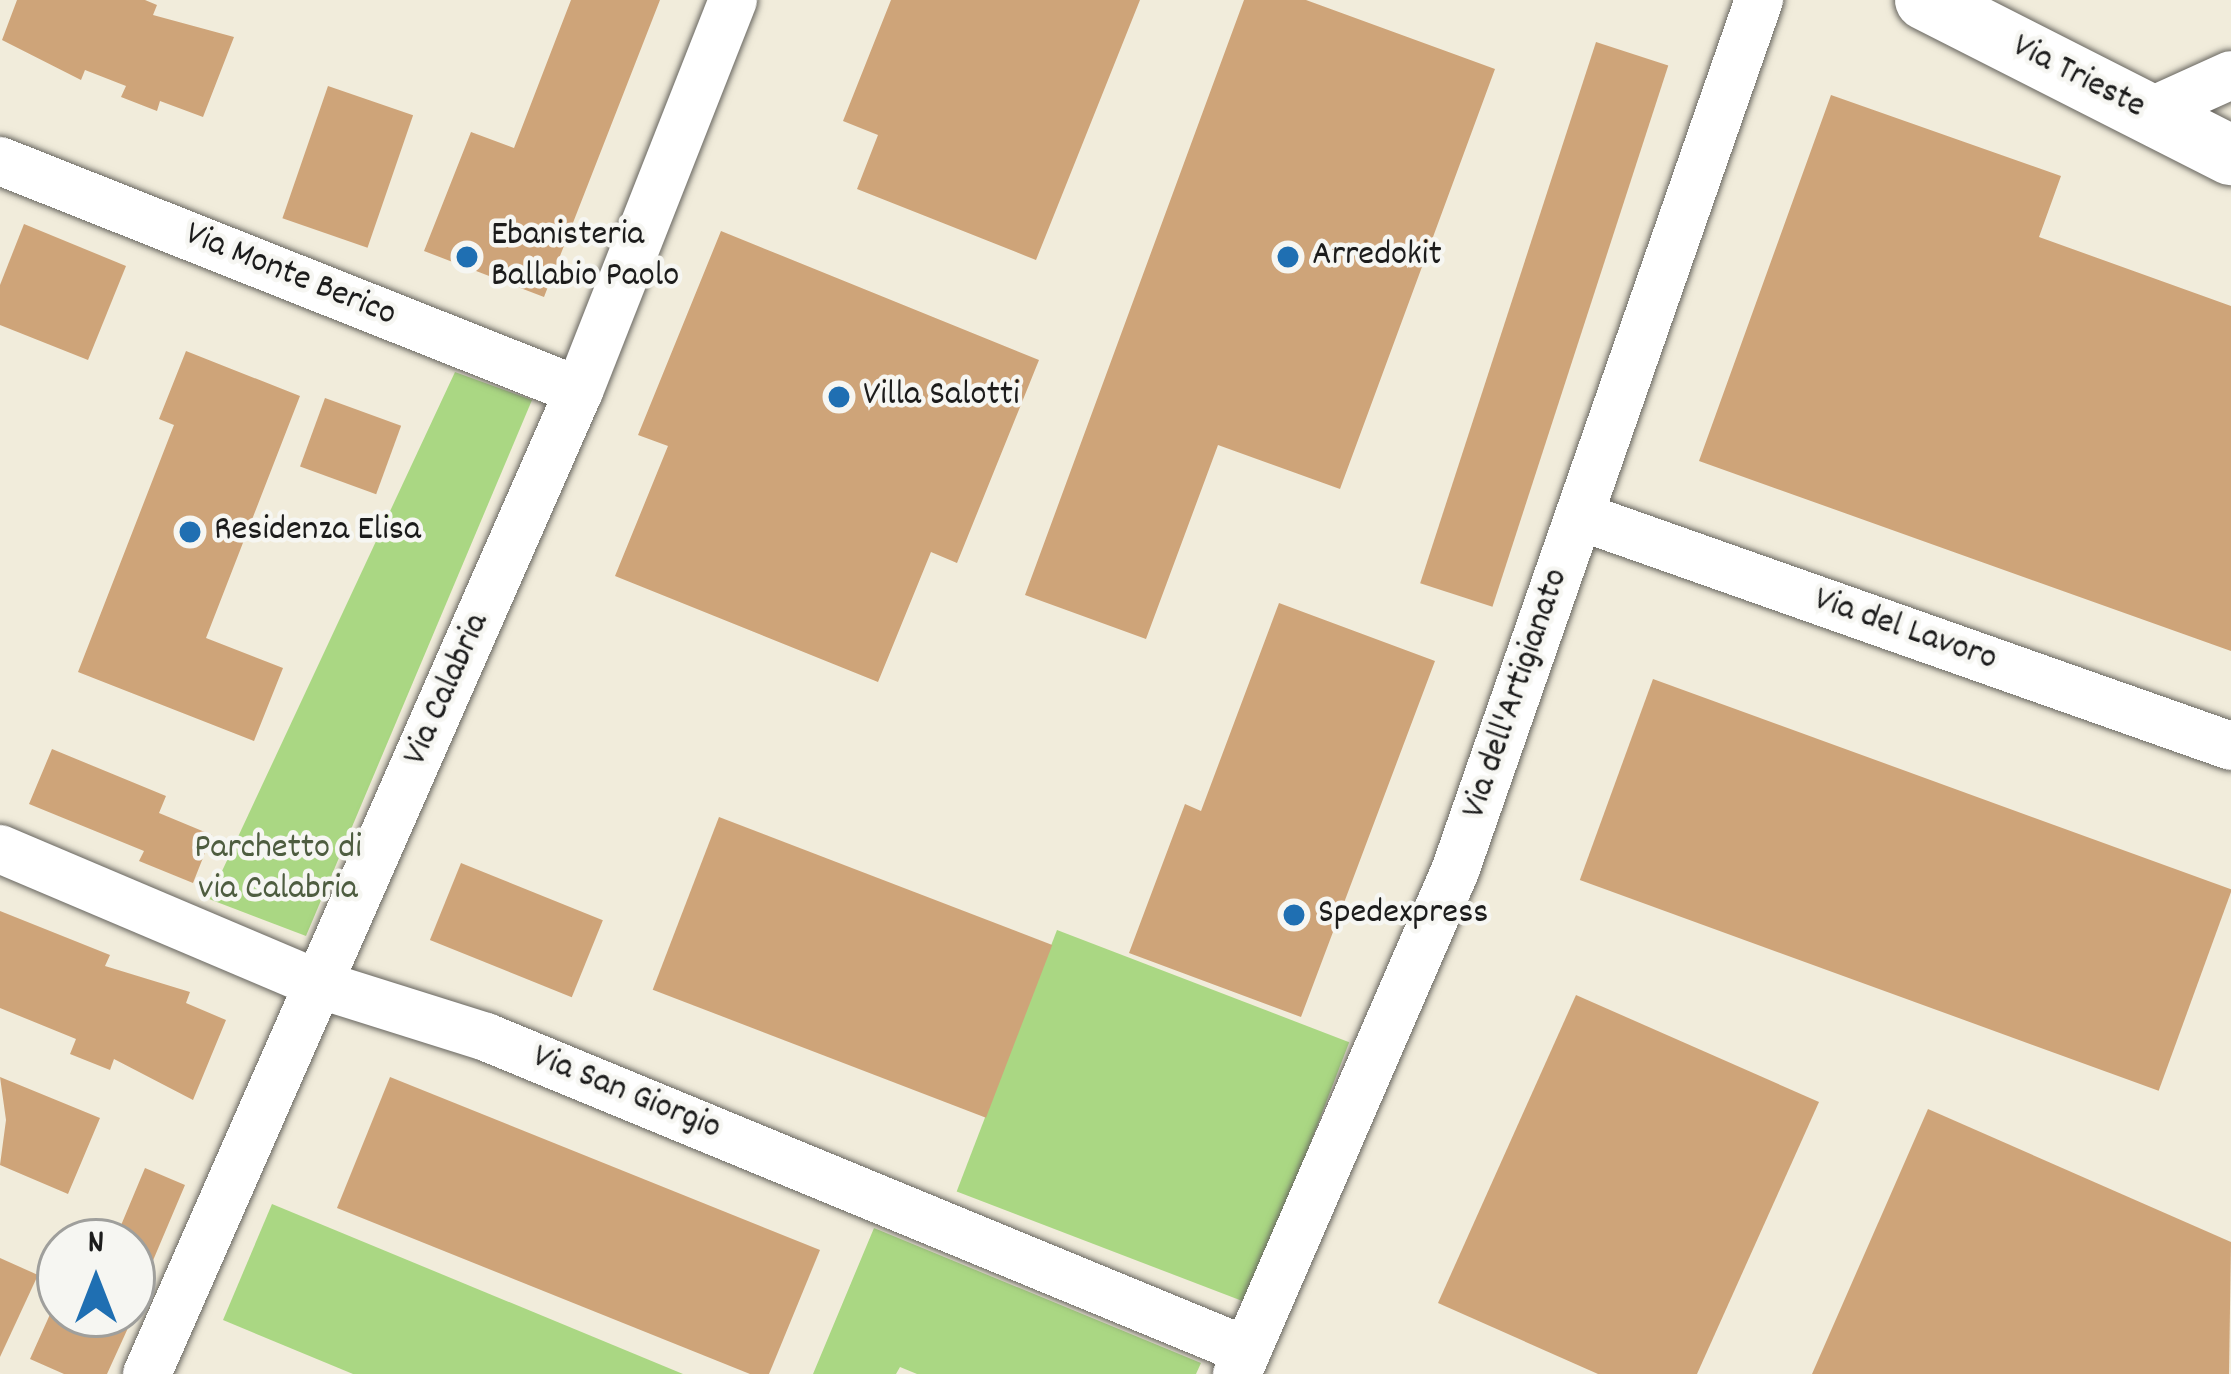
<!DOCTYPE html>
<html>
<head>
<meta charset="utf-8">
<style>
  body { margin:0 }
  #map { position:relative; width:2231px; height:1374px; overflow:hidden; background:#f1ecdb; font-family:Dekko,sans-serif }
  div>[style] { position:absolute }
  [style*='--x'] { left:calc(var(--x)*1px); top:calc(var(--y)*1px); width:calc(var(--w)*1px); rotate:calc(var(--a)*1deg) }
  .green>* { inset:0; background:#aad783; transform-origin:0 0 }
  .building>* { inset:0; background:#cea479; transform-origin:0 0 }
  .roads { filter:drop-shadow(0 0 3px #67655f) drop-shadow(0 0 3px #67655f) }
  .minor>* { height:48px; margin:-24px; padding:0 24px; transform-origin:24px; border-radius:24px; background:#fff }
  .tertiary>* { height:60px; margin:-30px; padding:0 30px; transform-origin:30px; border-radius:30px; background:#fff }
  .dots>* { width:33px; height:33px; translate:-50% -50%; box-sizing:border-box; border:6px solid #f6f6f2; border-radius:50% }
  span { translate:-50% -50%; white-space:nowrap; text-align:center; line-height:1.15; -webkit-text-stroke:9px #f6f6f2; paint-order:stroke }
  .street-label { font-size:36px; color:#1c1c1c }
  .poi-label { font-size:36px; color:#1c1c1c }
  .left { translate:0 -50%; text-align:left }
  .park-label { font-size:36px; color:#4e5d40 }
  .north { position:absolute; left:36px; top:1218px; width:120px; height:120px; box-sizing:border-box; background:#f6f6f2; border:3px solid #9f9f9c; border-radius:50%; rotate:0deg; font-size:33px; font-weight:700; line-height:48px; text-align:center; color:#1c1c1c }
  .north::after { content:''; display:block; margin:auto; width:42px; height:54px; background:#1f6fb2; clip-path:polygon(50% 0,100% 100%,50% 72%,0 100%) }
</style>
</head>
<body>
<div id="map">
  <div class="green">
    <div style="clip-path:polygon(455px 372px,532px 400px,306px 936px,209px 899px)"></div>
    <div style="left:1057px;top:930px;width:313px;height:280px;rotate:21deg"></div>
    <div style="clip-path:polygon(272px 1204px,683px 1374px,353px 1374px,223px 1320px)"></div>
    <div style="clip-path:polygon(874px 1228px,1201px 1363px,1196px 1374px,917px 1374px,900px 1367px,896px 1374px,813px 1374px)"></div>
  </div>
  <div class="building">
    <div style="clip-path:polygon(17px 0,145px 0,157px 5px,153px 15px,234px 37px,203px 117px,160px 101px,157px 111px,121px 97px,126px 86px,85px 70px,81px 80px,2px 40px)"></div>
    <div style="clip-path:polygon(571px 0,660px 0,544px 297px,424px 251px,471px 132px,514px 148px)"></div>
    <div style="clip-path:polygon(891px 0,1140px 0,1036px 260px,857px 189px,878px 135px,843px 121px)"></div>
    <div style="clip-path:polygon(1244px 0,1306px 0,1495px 69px,1340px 489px,1218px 445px,1146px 639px,1025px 595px)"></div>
    <div style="left:1596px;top:42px;width:76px;height:569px;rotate:18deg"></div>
    <div style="left:328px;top:86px;width:90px;height:140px;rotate:19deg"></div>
    <div style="clip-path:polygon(1831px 95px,2061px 176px,2039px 237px,2231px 306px,2231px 651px,1699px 461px)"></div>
    <div style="clip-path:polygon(24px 224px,126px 266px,88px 360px,0 325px,0 285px)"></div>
    <div style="clip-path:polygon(721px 231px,1039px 360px,957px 563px,931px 552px,878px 682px,615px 576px,668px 446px,638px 435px)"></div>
    <div style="clip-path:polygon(186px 351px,300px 396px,206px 638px,283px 668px,254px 741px,78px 672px,174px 425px,159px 419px)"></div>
    <div style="left:325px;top:398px;width:81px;height:73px;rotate:20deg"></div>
    <div style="clip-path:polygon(1279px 603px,1435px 661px,1301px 1017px,1129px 953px,1185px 804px,1201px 811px)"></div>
    <div style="left:1653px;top:679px;width:616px;height:214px;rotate:20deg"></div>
    <div style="clip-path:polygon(52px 749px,166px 796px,159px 813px,212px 835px,193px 883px,139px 861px,144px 851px,29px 804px)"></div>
    <div style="left:719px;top:817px;width:357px;height:185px;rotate:21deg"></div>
    <div style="left:461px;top:863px;width:153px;height:83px;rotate:22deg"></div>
    <div style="clip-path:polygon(0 911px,110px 955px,105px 966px,190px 992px,186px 1003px,226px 1020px,193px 1100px,114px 1059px,110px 1070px,70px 1054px,76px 1039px,0 1008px)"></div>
    <div style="clip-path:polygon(1576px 995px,1819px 1102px,1697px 1374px,1598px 1374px,1438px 1303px)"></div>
    <div style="clip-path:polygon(0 1077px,100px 1118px,68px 1194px,0 1165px,6px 1120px)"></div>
    <div style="clip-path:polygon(390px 1077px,820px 1250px,769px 1374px,750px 1374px,337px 1208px)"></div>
    <div style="clip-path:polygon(1928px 1109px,2231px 1242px,2229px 1374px,1812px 1374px)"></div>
    <div style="clip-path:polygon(145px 1168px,185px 1185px,146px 1277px,132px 1271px,132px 1242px,114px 1242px)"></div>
    <div style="clip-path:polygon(0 1258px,38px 1275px,0 1357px)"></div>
    <div style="clip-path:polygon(60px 1292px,60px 1314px,133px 1317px,107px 1374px,64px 1374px,30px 1359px)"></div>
  </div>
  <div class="roads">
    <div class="minor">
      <div style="--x:2147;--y:113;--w:92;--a:-24.3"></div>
      <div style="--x:0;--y:161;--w:623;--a:21.66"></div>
      <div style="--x:1579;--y:516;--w:691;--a:19.43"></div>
      <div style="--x:0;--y:849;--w:345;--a:23"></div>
      <div style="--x:318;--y:984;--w:176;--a:17.5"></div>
      <div style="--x:486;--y:1037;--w:823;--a:22.42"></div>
      <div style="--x:147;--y:1374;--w:1074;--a:-66.28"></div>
      <div style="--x:579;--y:391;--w:420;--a:-68.5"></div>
      <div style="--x:1237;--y:1374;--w:548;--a:-66.57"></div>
      <div style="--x:1455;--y:871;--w:923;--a:-70.76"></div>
    </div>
    <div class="tertiary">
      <div style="--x:1925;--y:0;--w:343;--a:26.9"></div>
    </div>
  </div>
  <div class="dots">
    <div style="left:467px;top:257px;background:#1f6fb2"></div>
    <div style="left:1288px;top:257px;background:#1f6fb2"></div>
    <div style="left:839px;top:397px;background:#1f6fb2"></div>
    <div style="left:190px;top:532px;background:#1f6fb2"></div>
    <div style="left:1294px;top:915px;background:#1f6fb2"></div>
  </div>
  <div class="street-label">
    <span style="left:2078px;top:78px;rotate:27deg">Via Trieste</span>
    <span style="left:290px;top:276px;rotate:22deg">Via Monte Berico</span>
    <span style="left:1905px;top:631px;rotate:19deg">Via del Lavoro</span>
    <span style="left:448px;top:690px;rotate:-66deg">Via Calabria</span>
    <span style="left:1517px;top:694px;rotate:-71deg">Via dell'Artigianato</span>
    <span style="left:626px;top:1094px;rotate:22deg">Via San Giorgio</span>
  </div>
  <div class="poi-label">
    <span class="left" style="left:491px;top:257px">Ebanisteria<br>Ballabio Paolo</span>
    <span class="left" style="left:1312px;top:257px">Arredokit</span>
    <span class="left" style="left:863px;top:397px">Villa Salotti</span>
    <span class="left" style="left:214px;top:532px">Residenza Elisa</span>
    <span class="left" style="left:1318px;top:915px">Spedexpress</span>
  </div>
  <div class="park-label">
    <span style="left:278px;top:870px">Parchetto di<br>via Calabria</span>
  </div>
  <div class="north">N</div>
</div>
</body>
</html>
